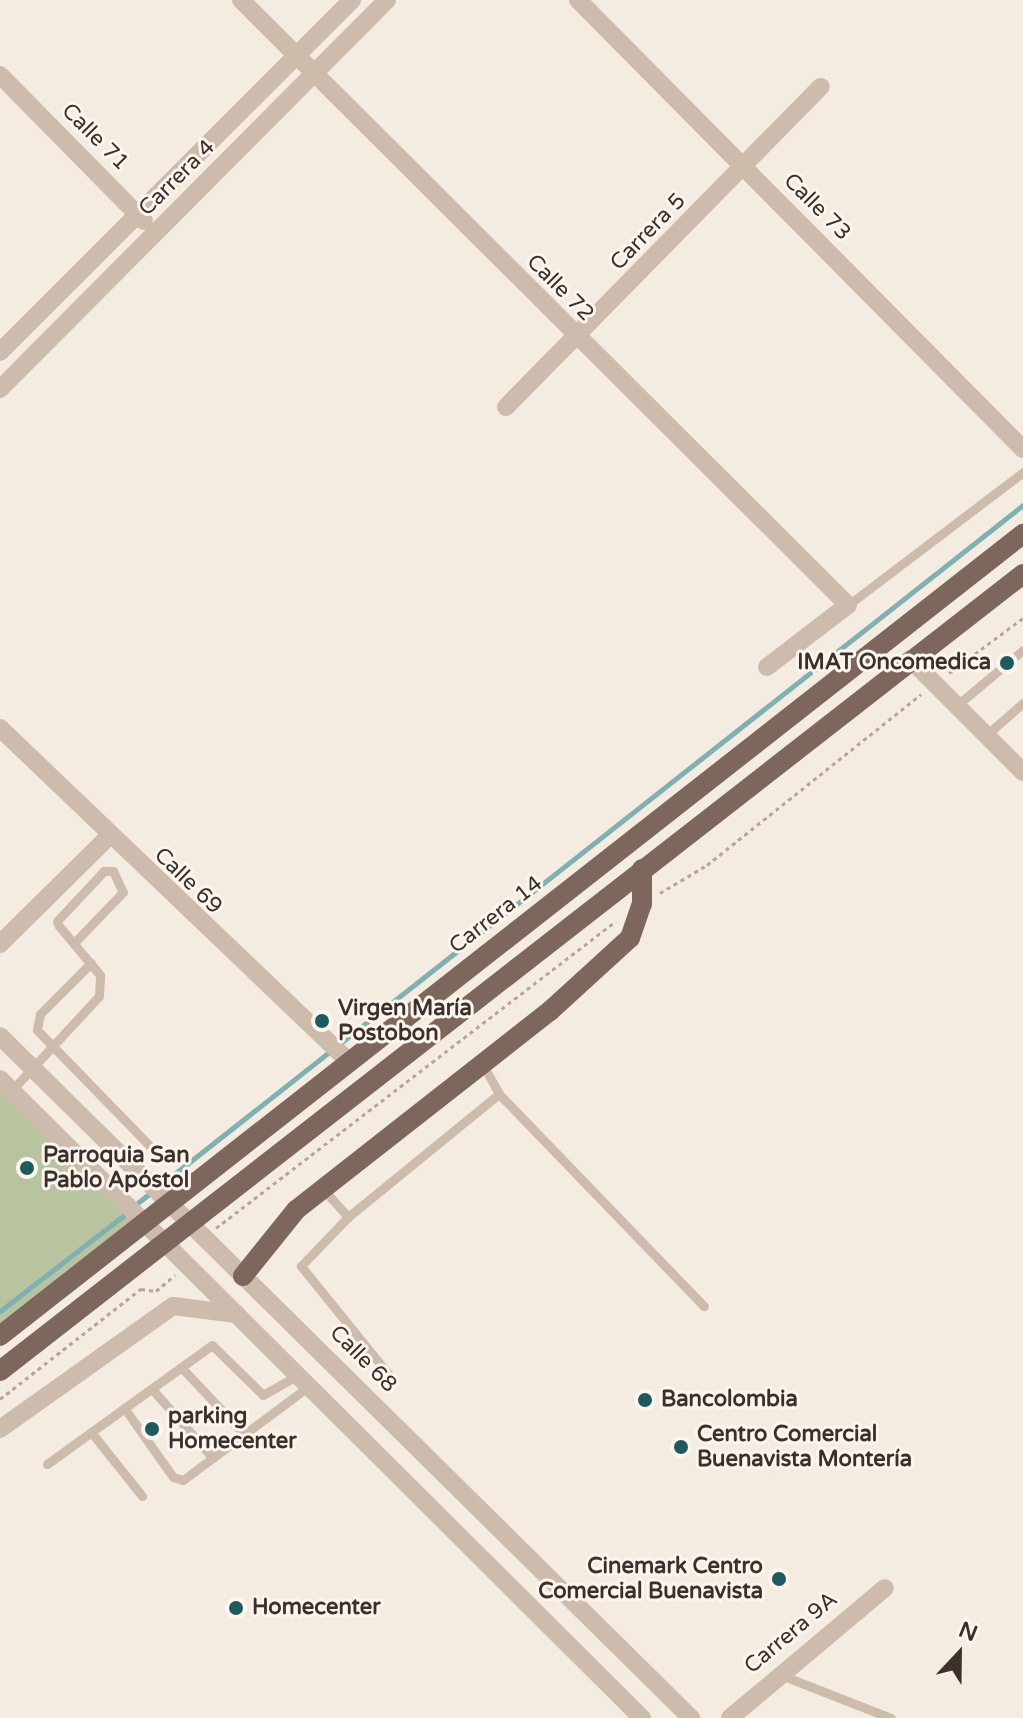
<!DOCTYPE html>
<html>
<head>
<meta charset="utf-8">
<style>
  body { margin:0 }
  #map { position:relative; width:1023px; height:1718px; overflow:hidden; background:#f4ebe1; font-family:"Varela Round",sans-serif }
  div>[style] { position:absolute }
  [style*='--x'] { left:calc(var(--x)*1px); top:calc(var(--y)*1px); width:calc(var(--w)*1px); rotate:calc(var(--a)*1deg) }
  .green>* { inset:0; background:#b8c4a0 }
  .stream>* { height:5px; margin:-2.5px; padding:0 2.5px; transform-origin:2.5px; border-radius:2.5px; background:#7fb0b2 }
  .path>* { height:3px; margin-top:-1.5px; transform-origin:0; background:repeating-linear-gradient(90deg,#b9a596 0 4px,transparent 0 8px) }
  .lane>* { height:9px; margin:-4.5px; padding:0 4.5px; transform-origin:4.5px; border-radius:4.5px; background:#cdbbac }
  .street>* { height:18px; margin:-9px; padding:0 9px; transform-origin:9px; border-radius:9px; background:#cdbbac }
  .primary>* { height:20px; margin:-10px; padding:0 10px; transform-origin:10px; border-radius:10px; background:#7d675c }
  .dots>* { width:22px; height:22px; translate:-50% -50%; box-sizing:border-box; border:4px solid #fbf5ee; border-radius:50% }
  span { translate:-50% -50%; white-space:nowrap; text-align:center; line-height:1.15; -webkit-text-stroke:6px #fbf5ee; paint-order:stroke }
  .street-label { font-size:22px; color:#3b302b }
  .poi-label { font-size:22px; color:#3b302b; font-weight:700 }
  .right { translate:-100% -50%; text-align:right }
  .left { translate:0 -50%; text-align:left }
  .north { position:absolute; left:919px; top:1614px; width:80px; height:80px; -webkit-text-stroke:6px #fbf5ee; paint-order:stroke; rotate:22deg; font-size:22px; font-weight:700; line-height:32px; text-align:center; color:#3b302b }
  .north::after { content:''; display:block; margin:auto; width:28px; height:36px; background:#3b302b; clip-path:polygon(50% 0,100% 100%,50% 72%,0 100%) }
</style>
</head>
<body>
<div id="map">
  <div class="green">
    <div style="clip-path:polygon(0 1079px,146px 1220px,0 1336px)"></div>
  </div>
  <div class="stream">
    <div style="--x:135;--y:1205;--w:1131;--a:-38.25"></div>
    <div style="--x:0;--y:1311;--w:162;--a:-37.7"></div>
  </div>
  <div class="path">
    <div style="--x:949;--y:673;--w:92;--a:-36.6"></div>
    <div style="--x:660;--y:893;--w:55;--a:-30.8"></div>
    <div style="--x:707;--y:865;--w:274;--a:-38.6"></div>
    <div style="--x:216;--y:1228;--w:504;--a:-37.51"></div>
    <div style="--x:0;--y:1399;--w:179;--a:-38"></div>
    <div style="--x:141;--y:1289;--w:15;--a:8"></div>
    <div style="--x:156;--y:1291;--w:25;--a:-40"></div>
  </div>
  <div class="lane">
    <div style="--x:848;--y:605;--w:220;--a:-37.2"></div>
    <div style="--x:956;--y:706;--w:87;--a:-39.9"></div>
    <div style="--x:985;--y:736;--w:50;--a:-41"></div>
    <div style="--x:91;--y:963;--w:72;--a:135"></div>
    <div style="--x:40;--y:1014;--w:16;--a:101"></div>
    <div style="--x:37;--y:1030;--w:161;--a:45.8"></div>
    <div style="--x:482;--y:1063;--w:35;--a:61"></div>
    <div style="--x:12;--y:1090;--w:128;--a:-47.2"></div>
    <div style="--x:99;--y:996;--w:21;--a:-87"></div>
    <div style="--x:100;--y:975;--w:64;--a:-129.9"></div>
    <div style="--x:59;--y:926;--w:5;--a:-112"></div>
    <div style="--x:57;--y:921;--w:69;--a:-46.8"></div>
    <div style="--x:104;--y:871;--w:9;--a:0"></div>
    <div style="--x:113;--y:871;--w:23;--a:65"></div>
    <div style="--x:123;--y:892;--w:71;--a:133.9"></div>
    <div style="--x:323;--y:1189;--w:38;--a:48"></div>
    <div style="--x:182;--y:1368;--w:91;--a:46.8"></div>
    <div style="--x:394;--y:1381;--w:148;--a:-129"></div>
    <div style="--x:301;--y:1266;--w:68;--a:-46.2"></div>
    <div style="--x:348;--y:1217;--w:195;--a:-39.2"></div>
    <div style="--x:499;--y:1094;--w:295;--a:46"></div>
    <div style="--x:152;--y:1389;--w:92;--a:48.5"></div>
    <div style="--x:125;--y:1409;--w:83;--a:54.8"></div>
    <div style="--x:173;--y:1477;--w:10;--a:17"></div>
    <div style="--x:183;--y:1480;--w:157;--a:-36.7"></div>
    <div style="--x:91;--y:1432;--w:82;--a:51.4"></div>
    <div style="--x:47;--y:1464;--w:203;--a:-35.8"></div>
    <div style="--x:212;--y:1345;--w:71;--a:44.4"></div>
    <div style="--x:263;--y:1395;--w:40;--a:-29.7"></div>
    <div style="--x:781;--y:1675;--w:118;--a:21.4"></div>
  </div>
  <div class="street">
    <div style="--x:241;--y:0;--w:857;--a:44.91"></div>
    <div style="--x:848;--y:605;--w:102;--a:142.6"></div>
    <div style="--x:578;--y:0;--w:632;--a:45.26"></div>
    <div style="--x:0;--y:75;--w:205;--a:45.4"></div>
    <div style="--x:0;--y:352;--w:498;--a:-45"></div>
    <div style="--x:0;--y:389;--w:549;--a:-45.15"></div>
    <div style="--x:506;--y:407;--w:449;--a:-45.5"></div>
    <div style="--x:910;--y:659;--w:160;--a:45"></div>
    <div style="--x:0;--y:728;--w:483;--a:43.7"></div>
    <div style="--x:0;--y:944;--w:151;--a:-44.7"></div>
    <div style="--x:0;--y:1036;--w:971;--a:44.62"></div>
    <div style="--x:0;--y:1079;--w:906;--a:44.87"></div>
    <div style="--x:0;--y:1429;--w:212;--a:-35.4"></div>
    <div style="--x:173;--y:1306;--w:64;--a:7.2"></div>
    <div style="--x:730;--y:1718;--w:202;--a:-40"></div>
  </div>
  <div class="primary">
    <div style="--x:243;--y:1276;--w:85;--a:-51.2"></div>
    <div style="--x:296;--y:1210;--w:323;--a:-38.1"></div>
    <div style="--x:550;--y:1011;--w:108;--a:-42.4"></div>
    <div style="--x:630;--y:938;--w:36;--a:-71"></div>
    <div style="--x:642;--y:904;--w:35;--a:-90"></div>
    <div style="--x:0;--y:1336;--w:1300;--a:-38.1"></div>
    <div style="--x:0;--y:1371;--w:1297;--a:-37.92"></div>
  </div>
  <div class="dots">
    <div style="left:1007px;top:663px;background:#1f5a5e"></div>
    <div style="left:322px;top:1021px;background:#1f5a5e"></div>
    <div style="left:27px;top:1168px;background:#1f5a5e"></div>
    <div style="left:645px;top:1400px;background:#1f5a5e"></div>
    <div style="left:152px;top:1429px;background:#1f5a5e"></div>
    <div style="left:681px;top:1447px;background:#1f5a5e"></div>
    <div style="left:779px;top:1579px;background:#1f5a5e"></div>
    <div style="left:236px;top:1608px;background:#1f5a5e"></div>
  </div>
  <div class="street-label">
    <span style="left:95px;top:137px;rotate:45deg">Calle 71</span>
    <span style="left:177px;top:178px;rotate:-45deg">Carrera 4</span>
    <span style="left:817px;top:207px;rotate:45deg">Calle 73</span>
    <span style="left:648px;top:232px;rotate:-46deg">Carrera 5</span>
    <span style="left:560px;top:288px;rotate:45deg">Calle 72</span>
    <span style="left:188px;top:881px;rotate:44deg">Calle 69</span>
    <span style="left:496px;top:915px;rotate:-38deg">Carrera 14</span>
    <span style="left:363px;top:1359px;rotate:45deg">Calle 68</span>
    <span style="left:791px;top:1633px;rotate:-40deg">Carrera 9A</span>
  </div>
  <div class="poi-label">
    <span class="right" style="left:991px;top:663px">IMAT Oncomedica</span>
    <span class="left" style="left:338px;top:1021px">Virgen María<br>Postobon</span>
    <span class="left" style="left:43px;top:1168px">Parroquia San<br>Pablo Apóstol</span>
    <span class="left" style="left:661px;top:1400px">Bancolombia</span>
    <span class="left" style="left:168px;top:1429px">parking<br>Homecenter</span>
    <span class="left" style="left:697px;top:1447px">Centro Comercial<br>Buenavista Montería</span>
    <span class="right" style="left:763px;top:1579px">Cinemark Centro<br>Comercial Buenavista</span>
    <span class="left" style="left:252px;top:1608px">Homecenter</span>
  </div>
  <div class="north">N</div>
</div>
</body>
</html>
